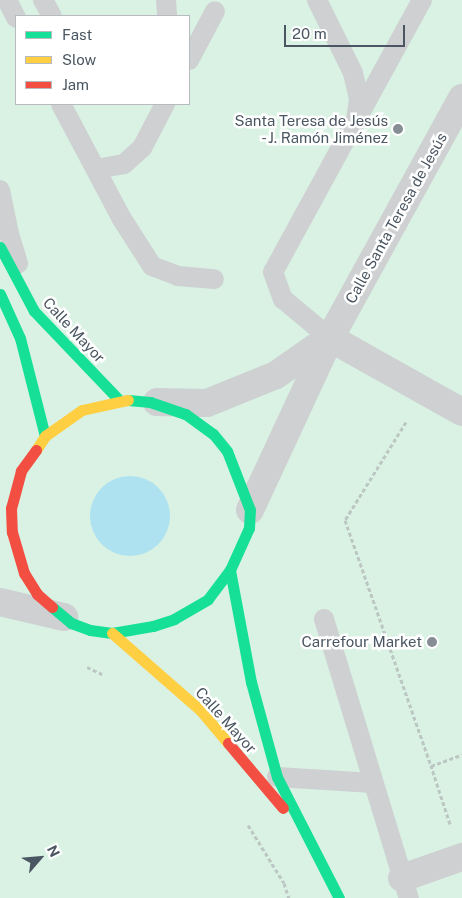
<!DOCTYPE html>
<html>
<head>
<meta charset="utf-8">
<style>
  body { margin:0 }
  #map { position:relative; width:462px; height:898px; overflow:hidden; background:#f4f4f4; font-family:"Public Sans",sans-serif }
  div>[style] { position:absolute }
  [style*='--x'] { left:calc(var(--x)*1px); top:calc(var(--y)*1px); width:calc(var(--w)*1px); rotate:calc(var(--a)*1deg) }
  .green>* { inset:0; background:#d9f2e3 }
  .water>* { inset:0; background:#aee2f0 }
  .round { border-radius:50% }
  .path>* { height:3px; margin-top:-1.5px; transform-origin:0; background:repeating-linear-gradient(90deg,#bcc7c4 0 4px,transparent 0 6.5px) }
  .lane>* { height:20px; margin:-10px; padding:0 10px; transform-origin:10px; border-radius:10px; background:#ced0d2 }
  .street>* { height:28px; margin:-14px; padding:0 14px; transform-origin:14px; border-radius:14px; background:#ced0d2 }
  .fast>* { height:11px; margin:-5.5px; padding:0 5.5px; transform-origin:5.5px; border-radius:5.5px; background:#16e098 }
  .slow>* { height:11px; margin:-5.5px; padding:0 5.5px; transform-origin:5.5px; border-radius:5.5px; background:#ffcf43 }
  .jam>* { height:11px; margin:-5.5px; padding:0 5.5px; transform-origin:5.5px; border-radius:5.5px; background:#f24e42 }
  .dots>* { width:14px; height:14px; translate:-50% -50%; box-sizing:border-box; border:2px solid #fff; border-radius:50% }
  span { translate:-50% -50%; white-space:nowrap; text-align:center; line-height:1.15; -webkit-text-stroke:5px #fff; paint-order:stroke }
  .poi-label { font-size:15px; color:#4a5661 }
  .right { translate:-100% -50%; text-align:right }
  .street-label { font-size:15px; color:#4a5661 }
  .legend { position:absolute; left:15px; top:15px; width:175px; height:90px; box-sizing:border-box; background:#fff; border:1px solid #b7bbc0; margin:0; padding:6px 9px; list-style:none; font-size:15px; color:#4a5661 }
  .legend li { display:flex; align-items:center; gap:10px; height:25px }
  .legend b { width:25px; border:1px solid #b7bbc0 }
  .north { position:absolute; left:15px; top:833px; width:50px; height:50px; -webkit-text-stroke:4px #fff; paint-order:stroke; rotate:63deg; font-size:14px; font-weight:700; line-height:20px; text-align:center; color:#4a5661 }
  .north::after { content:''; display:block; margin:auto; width:18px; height:22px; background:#4a5661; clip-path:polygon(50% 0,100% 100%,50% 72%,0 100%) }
  .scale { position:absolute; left:284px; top:25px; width:121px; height:22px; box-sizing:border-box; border:2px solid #4a5661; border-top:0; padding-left:6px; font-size:15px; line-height:18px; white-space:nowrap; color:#4a5661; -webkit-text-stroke:4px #fff; paint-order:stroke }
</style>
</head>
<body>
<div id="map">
  <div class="green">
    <div style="clip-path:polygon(evenodd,0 0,462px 0,462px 898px,0 898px,0 0,16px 16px,189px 16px,189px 104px,16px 104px,16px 16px)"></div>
  </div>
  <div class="water">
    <div class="round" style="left:90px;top:476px;width:80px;height:80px"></div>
  </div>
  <div class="path">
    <div style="--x:406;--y:422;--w:115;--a:121.9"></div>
    <div style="--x:345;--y:520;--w:261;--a:70.7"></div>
    <div style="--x:87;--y:667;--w:19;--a:25"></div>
    <div style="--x:450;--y:824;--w:61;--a:-108.1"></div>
    <div style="--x:431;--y:766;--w:33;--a:-20"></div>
    <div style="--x:248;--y:825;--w:68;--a:58.2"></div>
    <div style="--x:284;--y:883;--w:16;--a:72"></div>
  </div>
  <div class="lane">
    <div style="--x:7;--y:0;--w:20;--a:63"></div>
    <div style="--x:43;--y:0;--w:18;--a:61"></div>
    <div style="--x:166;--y:0;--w:16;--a:86"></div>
    <div style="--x:317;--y:0;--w:81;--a:63.7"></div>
    <div style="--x:353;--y:73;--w:27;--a:77"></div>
    <div style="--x:359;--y:99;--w:21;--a:98"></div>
    <div style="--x:356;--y:120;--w:173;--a:118.6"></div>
    <div style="--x:273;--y:272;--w:29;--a:70"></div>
    <div style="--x:283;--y:299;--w:61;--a:39.7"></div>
    <div style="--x:189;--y:60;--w:55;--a:-62"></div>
    <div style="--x:61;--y:104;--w:130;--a:62.1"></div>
    <div style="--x:122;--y:219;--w:56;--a:57.4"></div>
    <div style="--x:152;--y:266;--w:28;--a:21"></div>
    <div style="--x:178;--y:276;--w:36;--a:5"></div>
    <div style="--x:359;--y:115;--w:131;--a:-61.3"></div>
    <div style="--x:96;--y:169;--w:28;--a:-10"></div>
    <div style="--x:124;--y:164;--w:24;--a:-42"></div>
    <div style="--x:142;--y:148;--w:50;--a:-62.4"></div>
    <div style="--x:0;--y:190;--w:45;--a:78.4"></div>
    <div style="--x:9;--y:234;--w:31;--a:73"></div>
    <div style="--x:324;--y:619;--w:292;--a:73.1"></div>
    <div style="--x:277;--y:777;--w:96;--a:3.6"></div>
  </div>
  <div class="street">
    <div style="--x:330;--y:338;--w:151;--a:29.3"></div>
    <div style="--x:157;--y:402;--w:50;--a:1.1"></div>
    <div style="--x:207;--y:403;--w:74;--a:-22.1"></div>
    <div style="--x:276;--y:375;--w:65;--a:-34.9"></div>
    <div style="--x:250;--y:510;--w:190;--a:-65.1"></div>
    <div style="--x:330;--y:338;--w:274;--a:-61.2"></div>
    <div style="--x:0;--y:602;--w:66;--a:13.2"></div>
    <div style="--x:402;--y:878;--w:64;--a:-19.3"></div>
  </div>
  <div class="fast">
    <div style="--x:0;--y:247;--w:72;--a:62"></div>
    <div style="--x:34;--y:311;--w:124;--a:46.3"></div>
    <div style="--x:0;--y:294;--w:48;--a:65.6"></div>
    <div style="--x:20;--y:338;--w:101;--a:75.7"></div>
    <div style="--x:230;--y:570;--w:114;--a:79.4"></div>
    <div style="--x:251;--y:682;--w:98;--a:74.7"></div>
    <div style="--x:277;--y:777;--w:136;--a:62.9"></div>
    <div style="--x:52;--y:607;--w:25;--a:40"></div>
    <div style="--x:71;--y:623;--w:20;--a:20"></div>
    <div style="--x:90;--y:630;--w:22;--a:8"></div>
    <div style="--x:112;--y:633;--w:42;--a:-9.7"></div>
    <div style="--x:153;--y:626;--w:22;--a:-18"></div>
    <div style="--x:174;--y:619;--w:39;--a:-30"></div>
    <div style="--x:208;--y:599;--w:36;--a:-53"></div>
    <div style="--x:230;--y:570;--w:46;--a:-65.7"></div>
    <div style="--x:249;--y:528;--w:18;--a:-87"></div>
    <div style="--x:250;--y:510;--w:63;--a:-111.3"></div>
    <div style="--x:227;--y:451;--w:22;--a:-129"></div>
    <div style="--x:213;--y:434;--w:34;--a:-144"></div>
    <div style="--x:185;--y:414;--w:37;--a:-161"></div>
    <div style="--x:150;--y:402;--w:22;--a:-175"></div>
  </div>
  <div class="slow">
    <div style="--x:36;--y:450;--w:17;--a:-57"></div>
    <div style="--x:45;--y:436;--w:45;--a:-35.1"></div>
    <div style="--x:82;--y:410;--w:47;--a:-12.3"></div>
    <div style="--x:112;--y:633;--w:118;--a:41.2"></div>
    <div style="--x:201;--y:711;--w:42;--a:49.8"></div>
  </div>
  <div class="jam">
    <div style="--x:36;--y:450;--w:26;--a:126"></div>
    <div style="--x:21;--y:471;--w:38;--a:105"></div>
    <div style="--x:11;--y:508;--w:24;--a:88"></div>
    <div style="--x:12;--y:532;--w:43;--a:73.7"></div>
    <div style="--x:24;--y:573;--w:25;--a:58"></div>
    <div style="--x:37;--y:594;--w:20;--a:41"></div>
    <div style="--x:228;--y:743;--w:85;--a:49.8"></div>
  </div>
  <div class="dots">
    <div style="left:398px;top:129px;background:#868d94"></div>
    <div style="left:432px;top:642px;background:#868d94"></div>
  </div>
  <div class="poi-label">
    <span class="right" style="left:388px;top:129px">Santa Teresa de Jesús<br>- J. Ramón Jiménez</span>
    <span class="right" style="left:422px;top:642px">Carrefour Market</span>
  </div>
  <div class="street-label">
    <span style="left:396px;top:218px;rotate:-61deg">Calle Santa Teresa de Jesús</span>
    <span style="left:74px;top:330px;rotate:47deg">Calle Mayor</span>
    <span style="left:226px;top:720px;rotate:48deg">Calle Mayor</span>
  </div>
  <ul class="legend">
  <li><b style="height:6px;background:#16e098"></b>Fast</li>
  <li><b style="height:6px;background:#ffcf43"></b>Slow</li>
  <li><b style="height:6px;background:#f24e42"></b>Jam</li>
  </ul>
  <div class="north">N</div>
  <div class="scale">20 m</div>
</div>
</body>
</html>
